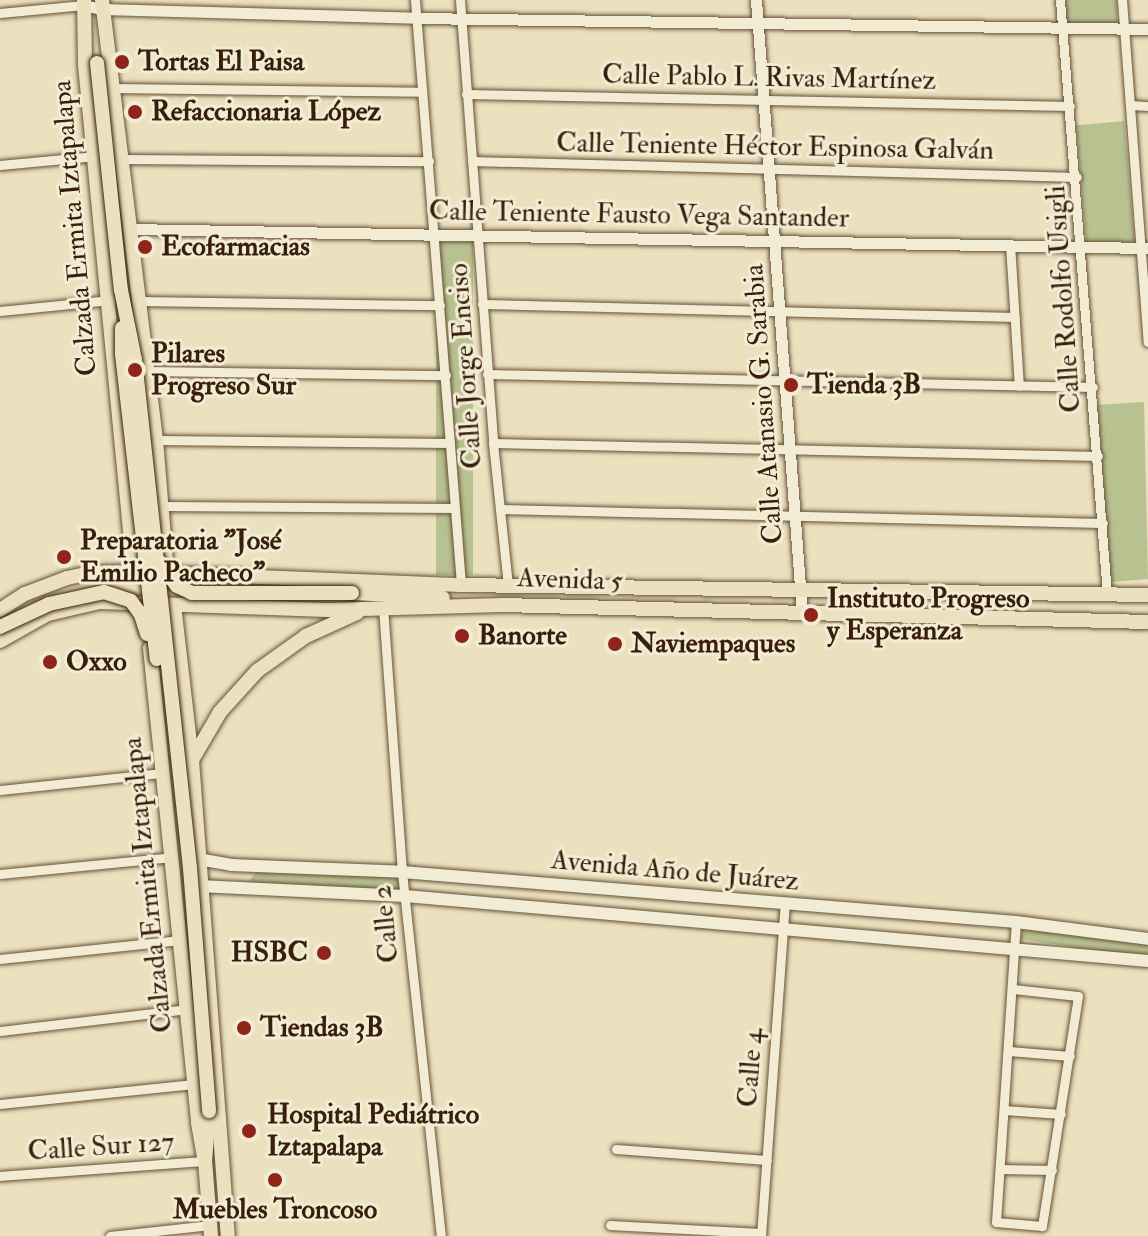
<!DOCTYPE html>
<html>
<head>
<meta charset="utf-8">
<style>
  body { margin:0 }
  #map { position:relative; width:1148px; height:1236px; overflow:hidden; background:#ebe1be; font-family:"IM FELL Double Pica",serif }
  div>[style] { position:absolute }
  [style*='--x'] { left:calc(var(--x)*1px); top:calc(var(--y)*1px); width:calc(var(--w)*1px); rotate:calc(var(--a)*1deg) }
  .green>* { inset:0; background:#b8c290; transform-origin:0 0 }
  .roads { filter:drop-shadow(0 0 2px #665038) drop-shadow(0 0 2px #665038) }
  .minor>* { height:9px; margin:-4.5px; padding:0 4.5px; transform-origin:4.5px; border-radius:4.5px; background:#f2ecd5 }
  .tertiary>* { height:11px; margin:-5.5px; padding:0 5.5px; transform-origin:5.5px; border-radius:5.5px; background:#f2ecd5 }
  .secondary>* { height:12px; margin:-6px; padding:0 6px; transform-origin:6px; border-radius:6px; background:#f2ecd5 }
  .primary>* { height:14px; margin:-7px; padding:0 7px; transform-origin:7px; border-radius:7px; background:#ebe1be }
  .bridges { filter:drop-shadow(0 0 2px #391f0b) drop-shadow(0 0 2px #391f0b) }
  .primary-bridge>* { height:14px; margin:-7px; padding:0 7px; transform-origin:7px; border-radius:7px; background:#ebe1be }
  .dots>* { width:22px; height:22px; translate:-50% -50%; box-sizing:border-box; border:4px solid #f2ecd5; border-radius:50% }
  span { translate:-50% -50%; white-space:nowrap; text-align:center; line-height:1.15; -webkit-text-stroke:6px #f2ecd5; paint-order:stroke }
  .poi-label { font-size:28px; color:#391f0b; font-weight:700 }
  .left { translate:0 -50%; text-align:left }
  .right { translate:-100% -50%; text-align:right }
  .street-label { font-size:28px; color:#391f0b }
</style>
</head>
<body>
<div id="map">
  <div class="green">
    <div style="left:1063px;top:0;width:54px;height:23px"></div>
    <div style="left:1124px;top:121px;width:121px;height:48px;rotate:85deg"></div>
    <div style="left:436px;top:242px;width:37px;height:333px"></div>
    <div style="clip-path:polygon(1144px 402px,1148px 579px,1110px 582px,1096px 405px)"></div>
    <div style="clip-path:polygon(257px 871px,397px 875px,400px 894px,246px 885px)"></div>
    <div style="clip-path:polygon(1023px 927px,1148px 942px,1148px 959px,1021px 939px)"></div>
  </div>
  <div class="roads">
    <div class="minor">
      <div style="--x:415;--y:0;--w:587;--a:85.5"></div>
      <div style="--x:460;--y:0;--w:444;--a:85.7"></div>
      <div style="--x:493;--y:443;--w:144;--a:84"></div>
      <div style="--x:1060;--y:0;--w:596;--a:85.48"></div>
      <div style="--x:1122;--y:0;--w:343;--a:85.7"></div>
      <div style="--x:0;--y:13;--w:84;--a:-5.4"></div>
      <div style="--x:112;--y:88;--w:310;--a:0.7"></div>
      <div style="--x:466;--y:94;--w:604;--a:1.14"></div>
      <div style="--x:1132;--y:105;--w:16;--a:4"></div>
      <div style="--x:121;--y:159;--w:308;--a:0.4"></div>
      <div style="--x:472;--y:161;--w:605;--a:1.51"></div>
      <div style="--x:0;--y:165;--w:96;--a:-5.4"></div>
      <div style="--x:1010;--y:244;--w:142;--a:86.4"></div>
      <div style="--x:138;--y:301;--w:302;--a:0.8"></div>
      <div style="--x:482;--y:304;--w:533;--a:1.4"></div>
      <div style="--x:0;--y:311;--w:111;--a:-5.7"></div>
      <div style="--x:148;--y:371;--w:298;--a:0.8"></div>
      <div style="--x:487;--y:374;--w:606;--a:1.23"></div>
      <div style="--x:156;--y:440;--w:294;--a:0.6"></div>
      <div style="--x:493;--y:443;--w:605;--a:1.23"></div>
      <div style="--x:162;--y:506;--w:293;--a:0.4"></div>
      <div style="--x:500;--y:509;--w:603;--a:1.33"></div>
      <div style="--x:383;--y:607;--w:266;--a:85.9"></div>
      <div style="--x:402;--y:872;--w:366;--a:83.9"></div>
      <div style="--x:0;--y:790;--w:164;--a:-6"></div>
      <div style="--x:0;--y:874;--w:173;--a:-5.6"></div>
      <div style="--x:0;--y:959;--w:181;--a:-6"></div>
      <div style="--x:1013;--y:989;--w:65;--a:6.1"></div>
      <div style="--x:1078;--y:996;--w:233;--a:98.9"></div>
      <div style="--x:1042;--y:1226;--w:46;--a:-175"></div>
      <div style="--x:996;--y:1222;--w:301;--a:-86.2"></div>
      <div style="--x:0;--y:1031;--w:187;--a:-6.7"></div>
      <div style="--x:1009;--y:1051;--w:61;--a:4.7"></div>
      <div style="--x:0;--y:1104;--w:195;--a:-5.9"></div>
      <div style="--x:1004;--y:1110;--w:57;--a:4"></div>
      <div style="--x:616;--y:1149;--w:151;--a:4.2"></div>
      <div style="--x:1000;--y:1169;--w:52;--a:1.1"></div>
      <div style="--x:0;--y:1176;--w:206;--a:-4.2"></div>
      <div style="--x:610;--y:1225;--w:151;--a:3"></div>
      <div style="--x:110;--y:1236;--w:101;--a:-6.3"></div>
      <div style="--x:761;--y:1236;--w:333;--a:-85.9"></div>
    </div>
    <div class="tertiary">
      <div style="--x:756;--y:0;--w:615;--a:85.71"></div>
      <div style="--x:84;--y:5;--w:18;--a:13"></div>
      <div style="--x:102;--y:9;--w:315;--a:1.6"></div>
      <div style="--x:417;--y:18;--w:731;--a:0.86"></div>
      <div style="--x:129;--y:229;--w:1019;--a:1.07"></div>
    </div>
    <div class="secondary">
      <div style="--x:198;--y:859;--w:34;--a:10"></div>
      <div style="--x:231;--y:865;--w:171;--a:2.3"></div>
      <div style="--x:402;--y:872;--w:616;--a:4.66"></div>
      <div style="--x:1016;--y:922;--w:133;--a:7.3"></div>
      <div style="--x:199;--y:886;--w:206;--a:2.8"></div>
      <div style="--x:405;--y:896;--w:746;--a:5"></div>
    </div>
    <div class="primary">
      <div style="--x:84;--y:0;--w:65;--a:89.1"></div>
      <div style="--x:85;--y:65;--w:509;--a:84.48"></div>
      <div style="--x:102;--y:0;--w:443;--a:83"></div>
      <div style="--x:156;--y:440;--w:134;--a:85.3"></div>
      <div style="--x:352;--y:593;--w:91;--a:3.1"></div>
      <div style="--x:174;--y:605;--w:156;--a:83.4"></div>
      <div style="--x:192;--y:760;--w:477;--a:85.7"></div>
      <div style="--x:0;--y:610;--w:30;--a:-33"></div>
      <div style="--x:25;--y:594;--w:45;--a:-20.9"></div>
      <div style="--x:67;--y:578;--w:24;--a:-12"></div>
      <div style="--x:90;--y:573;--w:44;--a:-1.3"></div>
      <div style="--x:134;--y:572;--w:327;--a:2.3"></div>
      <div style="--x:461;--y:585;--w:687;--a:0.83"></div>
      <div style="--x:0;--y:641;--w:55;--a:-29.4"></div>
      <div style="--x:48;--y:614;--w:52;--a:-13.2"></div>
      <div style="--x:99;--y:602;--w:228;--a:2"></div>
      <div style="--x:327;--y:610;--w:176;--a:-1.6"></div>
      <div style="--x:503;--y:605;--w:645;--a:1.51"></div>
      <div style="--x:150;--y:648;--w:477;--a:84.2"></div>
      <div style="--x:198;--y:1123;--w:39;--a:80"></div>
      <div style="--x:192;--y:760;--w:56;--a:-59.7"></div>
      <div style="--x:220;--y:712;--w:55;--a:-47.9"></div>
      <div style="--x:257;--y:671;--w:60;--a:-35.5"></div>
      <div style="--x:306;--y:636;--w:56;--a:-24.3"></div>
      <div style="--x:209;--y:1111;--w:50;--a:94.6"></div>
      <div style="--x:205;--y:1161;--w:75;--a:85.4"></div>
    </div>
  </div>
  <div class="bridges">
    <div class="primary-bridge">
      <div style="--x:97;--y:63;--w:228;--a:84"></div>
      <div style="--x:121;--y:290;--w:71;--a:78.7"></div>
      <div style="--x:135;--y:360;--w:511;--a:83.82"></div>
      <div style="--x:190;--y:868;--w:244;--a:85.5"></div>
      <div style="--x:122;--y:328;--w:26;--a:90"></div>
      <div style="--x:122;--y:354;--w:307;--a:83.5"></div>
      <div style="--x:158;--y:560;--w:32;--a:54"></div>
      <div style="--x:177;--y:586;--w:17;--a:25"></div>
      <div style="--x:192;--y:593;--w:160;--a:0"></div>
      <div style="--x:0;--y:627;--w:54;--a:-25.1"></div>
      <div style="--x:49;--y:604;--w:56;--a:-12.3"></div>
      <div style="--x:104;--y:592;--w:28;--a:18"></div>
      <div style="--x:131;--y:601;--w:17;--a:54"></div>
      <div style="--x:141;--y:615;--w:20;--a:72"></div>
    </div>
  </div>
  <div class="dots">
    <div style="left:122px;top:62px;background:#8f2418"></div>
    <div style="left:135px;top:112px;background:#8f2418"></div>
    <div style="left:145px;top:247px;background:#8f2418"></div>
    <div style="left:135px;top:370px;background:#8f2418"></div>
    <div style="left:791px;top:385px;background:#8f2418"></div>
    <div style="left:64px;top:557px;background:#8f2418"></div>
    <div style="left:811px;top:615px;background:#8f2418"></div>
    <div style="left:462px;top:636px;background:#8f2418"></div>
    <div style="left:615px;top:644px;background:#8f2418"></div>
    <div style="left:50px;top:662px;background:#8f2418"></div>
    <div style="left:324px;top:953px;background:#8f2418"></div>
    <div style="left:244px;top:1028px;background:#8f2418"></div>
    <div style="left:249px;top:1131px;background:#8f2418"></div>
    <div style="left:275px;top:1180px;background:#8f2418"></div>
  </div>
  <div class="poi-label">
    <span class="left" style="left:138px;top:62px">Tortas El Paisa</span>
    <span class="left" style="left:151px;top:112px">Refaccionaria López</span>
    <span class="left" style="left:161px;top:247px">Ecofarmacias</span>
    <span class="left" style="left:151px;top:370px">Pilares<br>Progreso Sur</span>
    <span class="left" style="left:807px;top:385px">Tienda 3B</span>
    <span class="left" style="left:80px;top:557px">Preparatoria "José<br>Emilio Pacheco"</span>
    <span class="left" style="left:827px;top:615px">Instituto Progreso<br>y Esperanza</span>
    <span class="left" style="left:478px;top:636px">Banorte</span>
    <span class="left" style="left:631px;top:644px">Naviempaques</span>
    <span class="left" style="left:66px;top:662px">Oxxo</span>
    <span class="right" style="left:308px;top:953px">HSBC</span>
    <span class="left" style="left:260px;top:1028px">Tiendas 3B</span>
    <span class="left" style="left:267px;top:1131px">Hospital Pediátrico<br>Iztapalapa</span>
    <span style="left:275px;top:1210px">Muebles Troncoso</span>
  </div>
  <div class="street-label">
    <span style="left:769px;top:78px;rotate:1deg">Calle Pablo L. Rivas Martínez</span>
    <span style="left:775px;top:147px;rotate:1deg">Calle Teniente Héctor Espinosa Galván</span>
    <span style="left:639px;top:215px;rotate:1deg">Calle Teniente Fausto Vega Santander</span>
    <span style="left:75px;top:228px;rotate:-95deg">Calzada Ermita Iztapalapa</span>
    <span style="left:1064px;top:299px;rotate:-94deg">Calle Rodolfo Usigli</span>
    <span style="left:466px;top:366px;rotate:-94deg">Calle Jorge Enciso</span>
    <span style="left:764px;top:404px;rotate:-94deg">Calle Atanasio G. Sarabia</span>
    <span style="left:570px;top:580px;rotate:2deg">Avenida 5</span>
    <span style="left:675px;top:871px;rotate:5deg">Avenida Año de Juárez</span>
    <span style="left:148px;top:885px;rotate:-96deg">Calzada Ermita Iztapalapa</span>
    <span style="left:386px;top:924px;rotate:-96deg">Calle 2</span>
    <span style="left:751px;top:1068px;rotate:-86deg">Calle 4</span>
    <span style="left:101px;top:1147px;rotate:-4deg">Calle Sur 127</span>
  </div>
</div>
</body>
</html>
